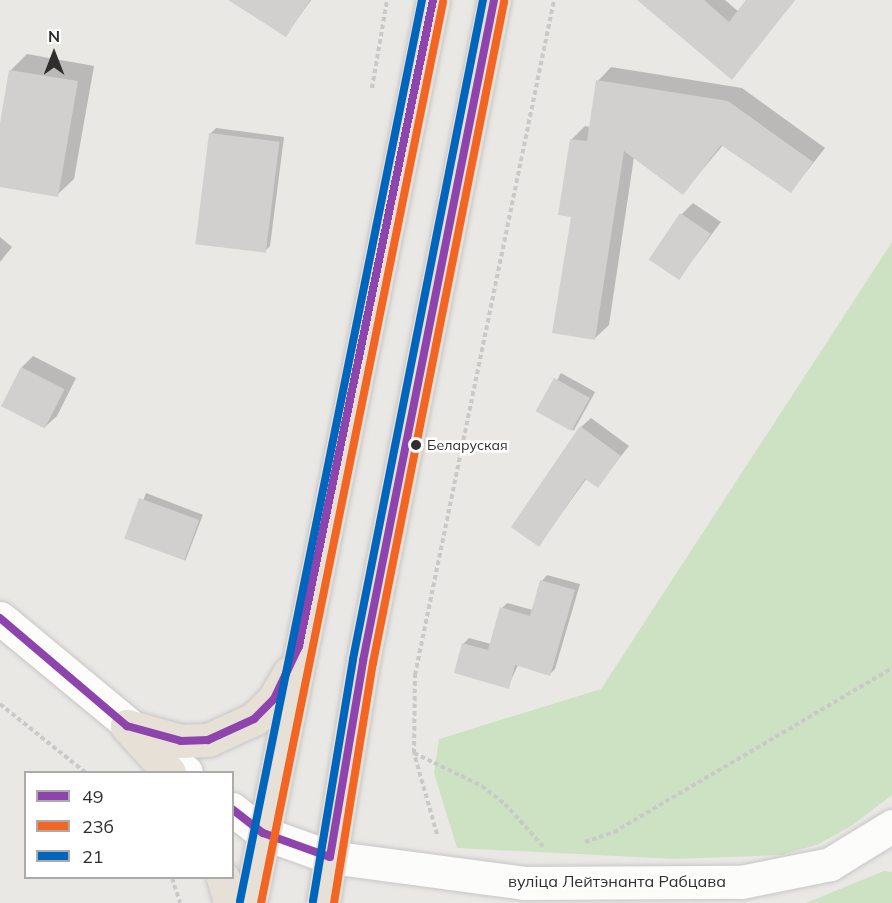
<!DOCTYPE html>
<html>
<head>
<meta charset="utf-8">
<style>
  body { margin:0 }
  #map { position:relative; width:892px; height:903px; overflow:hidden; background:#eae8e5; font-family:Mulish,sans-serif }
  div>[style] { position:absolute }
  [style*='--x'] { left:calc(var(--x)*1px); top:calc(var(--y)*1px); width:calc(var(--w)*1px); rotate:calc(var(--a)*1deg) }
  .green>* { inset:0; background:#cde2c2 }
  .shadow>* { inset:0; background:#0003; transform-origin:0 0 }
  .building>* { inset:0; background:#d2d0ce; transform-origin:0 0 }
  .path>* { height:4px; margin-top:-2px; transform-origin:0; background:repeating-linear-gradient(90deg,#c9c9c8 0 4.5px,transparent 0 7.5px) }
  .roads { filter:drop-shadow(0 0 2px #c7c6c7) drop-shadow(0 0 2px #c7c6c7) }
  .street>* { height:33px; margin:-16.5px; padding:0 16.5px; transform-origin:16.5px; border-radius:16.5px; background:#fcfcfb }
  .secondary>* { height:33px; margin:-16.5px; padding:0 16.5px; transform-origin:16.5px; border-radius:16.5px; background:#fcfcfb }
  .highway>* { height:33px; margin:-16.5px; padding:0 16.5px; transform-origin:16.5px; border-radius:16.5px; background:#e7e0d7 }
  .bus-1>* { height:8px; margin:-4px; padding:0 4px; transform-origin:4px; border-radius:4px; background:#8e44ad }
  .bus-2>* { height:8px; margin:-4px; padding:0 4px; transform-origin:4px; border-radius:4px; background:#f26522 }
  .bus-3>* { height:8px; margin:-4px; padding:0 4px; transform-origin:4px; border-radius:4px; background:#0065bd }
  .dots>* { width:16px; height:16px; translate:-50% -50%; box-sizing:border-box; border:3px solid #fff; border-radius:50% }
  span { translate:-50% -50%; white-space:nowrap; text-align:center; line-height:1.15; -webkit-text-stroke:5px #fff; paint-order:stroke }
  .bus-label { font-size:14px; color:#2e2e2e }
  .left { translate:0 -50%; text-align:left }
  .street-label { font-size:16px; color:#2e2e2e }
  .legend { position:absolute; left:24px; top:771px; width:210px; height:108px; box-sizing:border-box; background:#fff; border:2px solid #ababab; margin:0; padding:8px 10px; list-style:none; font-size:18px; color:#2e2e2e }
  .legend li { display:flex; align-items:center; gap:12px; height:30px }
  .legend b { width:30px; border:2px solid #ababab }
  .north { position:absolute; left:24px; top:24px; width:60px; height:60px; -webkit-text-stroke:4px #fff; paint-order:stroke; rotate:0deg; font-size:16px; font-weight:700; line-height:24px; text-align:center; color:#2e2e2e }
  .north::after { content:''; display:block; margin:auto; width:21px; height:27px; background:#2e2e2e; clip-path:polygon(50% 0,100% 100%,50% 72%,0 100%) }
</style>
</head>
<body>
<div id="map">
  <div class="green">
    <div style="clip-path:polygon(892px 242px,892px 795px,854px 824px,819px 844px,782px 855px,675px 859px,457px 848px,434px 773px,439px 739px,601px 689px)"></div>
    <div style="clip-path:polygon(884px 871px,892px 872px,892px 903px,806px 903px)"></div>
  </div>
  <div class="shadow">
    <div style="clip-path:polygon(231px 0,311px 0,286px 35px)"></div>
    <div style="clip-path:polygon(671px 0,725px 0,739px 12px,748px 0,795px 0,732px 78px)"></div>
    <div style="clip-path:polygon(27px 54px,94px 66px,74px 179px,57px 195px,0 185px,0 131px,11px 70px)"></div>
    <div style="clip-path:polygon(611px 67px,742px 88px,825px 148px,791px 191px,723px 145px,683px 193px,634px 157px,609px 325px,595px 338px,572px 215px,571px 140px,585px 126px,590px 127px,598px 81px)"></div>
    <div style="clip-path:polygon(216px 128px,284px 137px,270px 246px,265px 251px,210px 134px)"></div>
    <div style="clip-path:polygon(693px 203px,721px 222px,679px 278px,682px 214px)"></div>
    <div style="clip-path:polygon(0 237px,12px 247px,0 262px)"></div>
    <div style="clip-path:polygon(33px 356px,76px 378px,57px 416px,45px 427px,3px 405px,22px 367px)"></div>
    <div style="left:561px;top:373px;width:39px;height:44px;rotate:29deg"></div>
    <div style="clip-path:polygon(591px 418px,629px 446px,597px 486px,587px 478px,539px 545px,581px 427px)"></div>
    <div style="left:146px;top:493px;width:61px;height:49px;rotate:21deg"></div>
    <div style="clip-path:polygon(547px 575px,580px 584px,555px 669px,550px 674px,518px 665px,508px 687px,455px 672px,464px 643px,469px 638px,491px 644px,502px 608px,507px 603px,533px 610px,542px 581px)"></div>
  </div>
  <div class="building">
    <div style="clip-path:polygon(228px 0,310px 0,286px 37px)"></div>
    <div style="clip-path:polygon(637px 0,704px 0,729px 22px,746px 0,795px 0,732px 80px)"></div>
    <div style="clip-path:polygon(9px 70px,78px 81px,58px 197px,0 187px,0 123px)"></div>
    <div style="clip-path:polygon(596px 80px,728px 101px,813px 162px,791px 193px,721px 145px,683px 195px,624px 151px,595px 340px,552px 333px,571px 217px,558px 215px,570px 139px,587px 141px)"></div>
    <div style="left:209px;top:133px;width:71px;height:112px;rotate:7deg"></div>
    <div style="left:680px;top:213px;width:37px;height:56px;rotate:34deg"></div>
    <div style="left:21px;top:367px;width:49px;height:44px;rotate:27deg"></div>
    <div style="left:554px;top:378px;width:41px;height:38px;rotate:29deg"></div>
    <div style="clip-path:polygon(580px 426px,621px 456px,598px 488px,585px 479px,539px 547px,511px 527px)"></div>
    <div style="left:139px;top:498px;width:64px;height:43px;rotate:20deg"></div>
    <div style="clip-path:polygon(540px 580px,575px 590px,550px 676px,515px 665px,509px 689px,454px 673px,462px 643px,488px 650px,500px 607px,530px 616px)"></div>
  </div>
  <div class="path">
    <div style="--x:372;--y:88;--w:89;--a:-80.3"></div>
    <div style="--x:0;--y:704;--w:109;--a:38.7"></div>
    <div style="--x:414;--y:753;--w:76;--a:25.9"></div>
    <div style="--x:482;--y:786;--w:29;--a:38"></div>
    <div style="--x:505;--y:804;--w:57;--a:47.9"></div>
    <div style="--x:437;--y:834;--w:84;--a:-105.9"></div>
    <div style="--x:414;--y:753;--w:78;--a:-89.3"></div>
    <div style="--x:415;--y:675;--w:689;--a:-78.36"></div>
    <div style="--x:585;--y:842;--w:31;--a:-19"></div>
    <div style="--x:614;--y:832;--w:323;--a:-30.5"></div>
    <div style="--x:172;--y:878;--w:26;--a:72"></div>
  </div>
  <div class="roads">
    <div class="street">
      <div style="--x:330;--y:857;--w:196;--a:7.6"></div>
      <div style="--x:524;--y:883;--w:217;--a:-0.3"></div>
      <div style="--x:741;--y:882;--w:91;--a:-11.4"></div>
      <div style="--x:830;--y:864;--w:73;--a:-31.5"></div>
    </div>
    <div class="secondary">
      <div style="--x:0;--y:618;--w:241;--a:39.6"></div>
      <div style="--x:232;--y:809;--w:39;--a:38"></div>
      <div style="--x:263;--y:833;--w:71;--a:19.7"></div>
    </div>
    <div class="highway">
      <div style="--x:127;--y:726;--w:56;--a:15.5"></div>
      <div style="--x:181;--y:741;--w:27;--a:-2"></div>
      <div style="--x:208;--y:740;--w:51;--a:-24.5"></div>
      <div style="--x:254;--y:719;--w:28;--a:-45"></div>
      <div style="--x:274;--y:699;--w:30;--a:-60"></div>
      <div style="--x:127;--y:726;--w:62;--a:47.6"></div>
      <div style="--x:223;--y:878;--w:26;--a:74"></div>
      <div style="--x:250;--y:903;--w:921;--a:-78.54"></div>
      <div style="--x:323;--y:903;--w:245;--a:-80.6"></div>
      <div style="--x:363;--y:661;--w:674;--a:-78.79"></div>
    </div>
  </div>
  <div class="bus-1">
    <div style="--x:0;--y:618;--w:167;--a:40.4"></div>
    <div style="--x:127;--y:726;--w:56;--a:15.5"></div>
    <div style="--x:181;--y:741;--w:27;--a:-2"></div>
    <div style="--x:208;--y:740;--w:51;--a:-24.5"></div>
    <div style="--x:254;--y:719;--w:28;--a:-45"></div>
    <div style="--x:274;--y:699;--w:59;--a:-64.7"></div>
    <div style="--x:299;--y:646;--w:660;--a:-78.28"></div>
    <div style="--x:232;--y:809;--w:39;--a:38"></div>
    <div style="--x:263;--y:833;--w:71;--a:19.7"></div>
    <div style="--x:330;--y:857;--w:199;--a:-80.4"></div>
    <div style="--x:363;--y:661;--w:674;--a:-78.79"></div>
  </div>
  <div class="bus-2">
    <div style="--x:261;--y:903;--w:919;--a:-78.58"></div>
    <div style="--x:334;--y:903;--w:243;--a:-80.8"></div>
    <div style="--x:373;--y:663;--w:674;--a:-78.79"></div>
  </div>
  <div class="bus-3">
    <div style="--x:240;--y:901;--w:919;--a:-78.58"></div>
    <div style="--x:313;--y:901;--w:245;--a:-80.6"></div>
    <div style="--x:353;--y:659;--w:672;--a:-78.84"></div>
  </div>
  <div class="dots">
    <div style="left:416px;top:445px;background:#2e2e2e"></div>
  </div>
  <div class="bus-label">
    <span class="left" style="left:427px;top:445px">Беларуская</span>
  </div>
  <div class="street-label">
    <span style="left:617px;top:881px">вуліца Лейтэнанта Рабцава</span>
  </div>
  <ul class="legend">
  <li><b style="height:8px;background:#8e44ad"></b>49</li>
  <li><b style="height:8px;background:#f26522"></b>23б</li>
  <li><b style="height:8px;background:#0065bd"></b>21</li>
  </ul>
  <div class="north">N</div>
</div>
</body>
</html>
